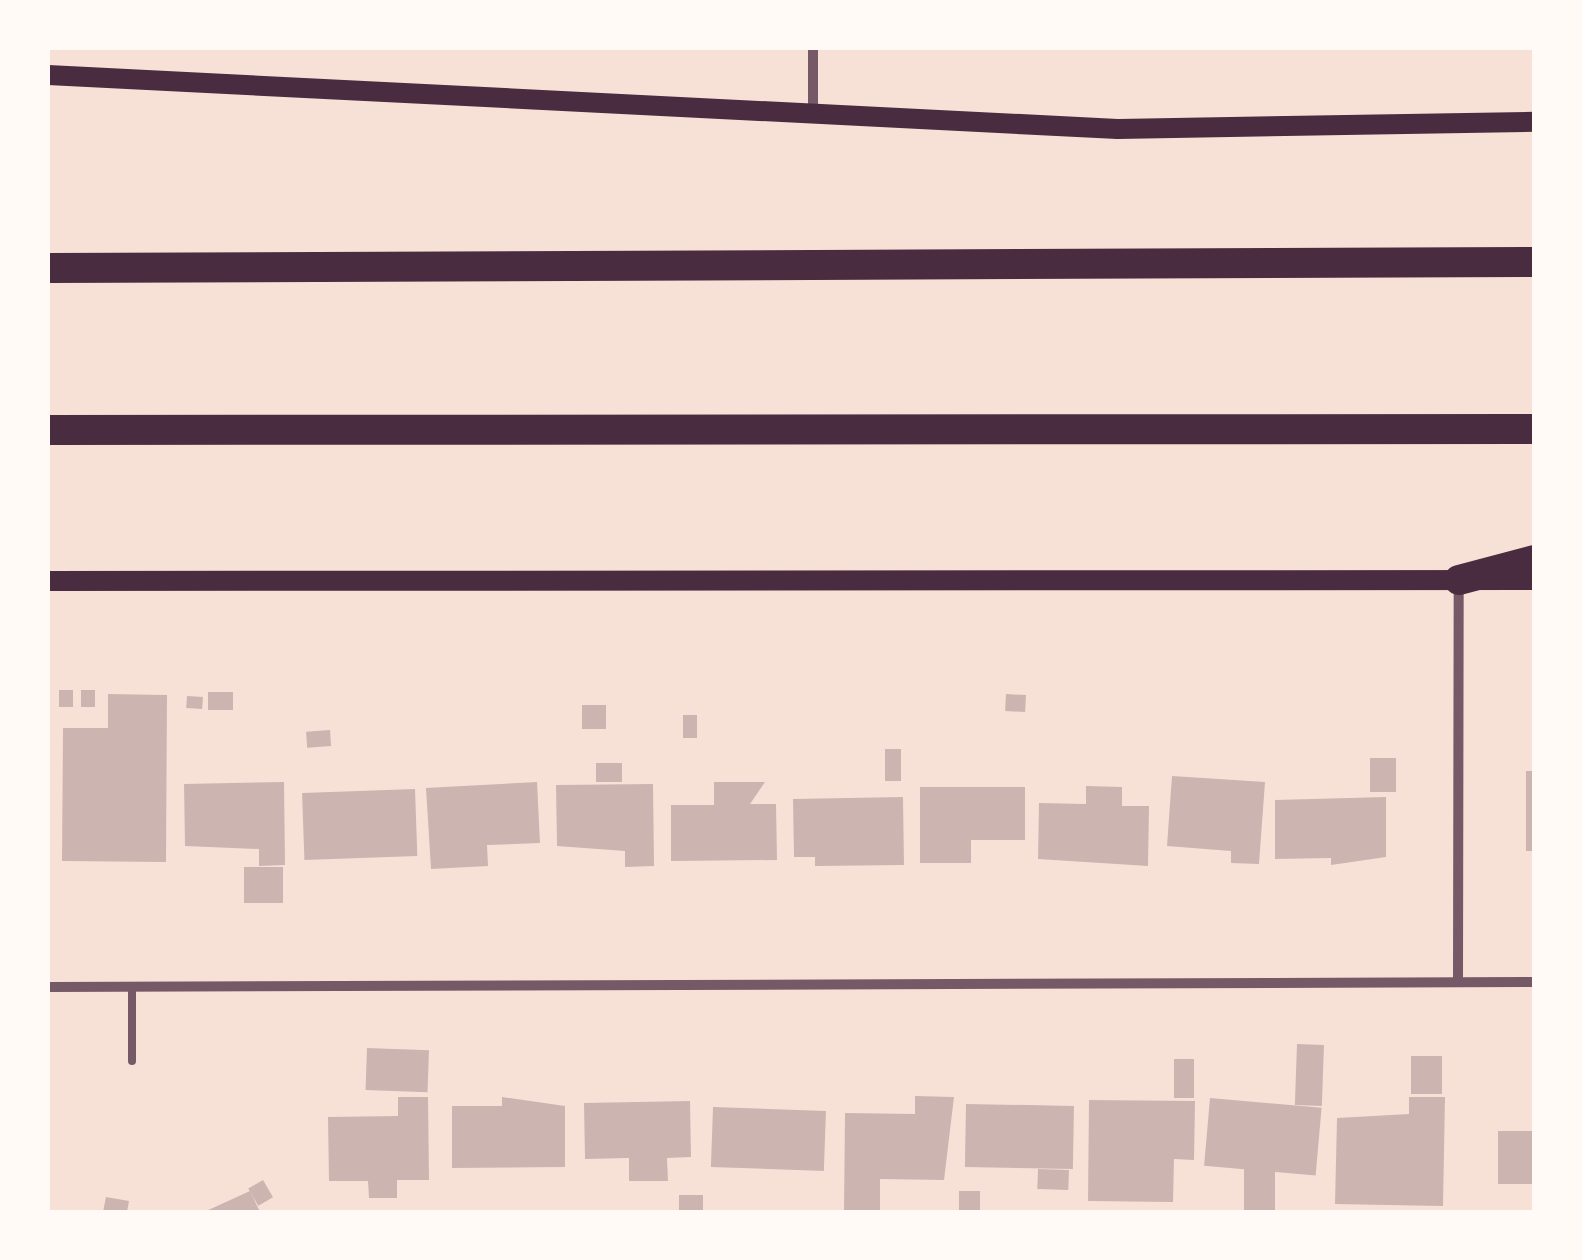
<!DOCTYPE html>
<html>
<head>
<meta charset="utf-8">
<style>
  body { margin:0 }
  #map { position:relative; width:1582px; height:1260px; overflow:hidden; background:#f7e1d7; font-family:"Fira Sans Condensed",sans-serif }
  div>[style] { position:absolute }
  [style*='--x'] { left:calc(var(--x)*1px); top:calc(var(--y)*1px); width:calc(var(--w)*1px); rotate:calc(var(--a)*1deg) }
  .building>* { inset:0; background:#ccb4b1; transform-origin:0 0 }
  .service>* { height:8px; margin:-4px; padding:0 4px; transform-origin:4px; border-radius:4px; background:#755966 }
  .minor>* { height:10px; margin:-5px; padding:0 5px; transform-origin:5px; border-radius:5px; background:#755966 }
  .secondary>* { height:20px; margin:-10px; padding:0 10px; transform-origin:10px; border-radius:10px; background:#4a2c40 }
  .motorway>* { height:30px; margin:-15px; padding:0 15px; transform-origin:15px; border-radius:15px; background:#4a2c40 }
  span { translate:-50% -50%; white-space:nowrap; text-align:center; line-height:1.15; -webkit-text-stroke:8px #fffaf5; paint-order:stroke }
  .frame { position:absolute; inset:0; border:50px solid #fffaf5; pointer-events:none }
</style>
</head>
<body>
<div id="map">
  <div class="building">
    <div style="left:59px;top:690px;width:14px;height:17px"></div>
    <div style="left:81px;top:690px;width:14px;height:17px"></div>
    <div style="left:208px;top:692px;width:25px;height:18px"></div>
    <div style="clip-path:polygon(108px 694px,167px 695px,166px 862px,62px 861px,63px 728px,108px 728px)"></div>
    <div style="left:1006px;top:694px;width:20px;height:17px;rotate:3deg"></div>
    <div style="left:187px;top:696px;width:16px;height:12px;rotate:4deg"></div>
    <div style="left:582px;top:705px;width:24px;height:24px"></div>
    <div style="left:683px;top:715px;width:14px;height:23px"></div>
    <div style="left:330px;top:730px;width:16px;height:24px;rotate:86deg"></div>
    <div style="left:885px;top:749px;width:16px;height:32px"></div>
    <div style="left:1370px;top:758px;width:26px;height:34px"></div>
    <div style="left:596px;top:763px;width:26px;height:19px"></div>
    <div style="left:1526px;top:771px;width:8px;height:80px"></div>
    <div style="clip-path:polygon(1172px 776px,1265px 782px,1259px 864px,1231px 863px,1231px 851px,1167px 846px)"></div>
    <div style="clip-path:polygon(284px 782px,285px 865px,259px 866px,259px 849px,185px 846px,184px 784px)"></div>
    <div style="clip-path:polygon(537px 782px,540px 843px,487px 845px,488px 866px,431px 869px,426px 788px)"></div>
    <div style="clip-path:polygon(714px 782px,765px 782px,750px 804px,776px 804px,777px 860px,671px 861px,671px 805px,714px 805px)"></div>
    <div style="clip-path:polygon(653px 784px,654px 866px,625px 867px,625px 851px,557px 846px,556px 785px)"></div>
    <div style="clip-path:polygon(1086px 786px,1122px 787px,1122px 806px,1149px 806px,1148px 866px,1038px 859px,1039px 803px,1086px 804px)"></div>
    <div style="clip-path:polygon(920px 787px,1025px 787px,1025px 840px,971px 840px,971px 863px,920px 863px)"></div>
    <div style="left:415px;top:789px;width:67px;height:113px;rotate:88deg"></div>
    <div style="clip-path:polygon(903px 797px,904px 865px,815px 866px,815px 857px,794px 857px,793px 799px)"></div>
    <div style="clip-path:polygon(1386px 797px,1386px 857px,1331px 865px,1331px 858px,1275px 859px,1275px 800px)"></div>
    <div style="left:244px;top:867px;width:39px;height:36px"></div>
    <div style="left:1297px;top:1044px;width:27px;height:61px;rotate:2deg"></div>
    <div style="left:367px;top:1048px;width:62px;height:42px;rotate:2deg"></div>
    <div style="left:1411px;top:1056px;width:31px;height:38px"></div>
    <div style="left:1174px;top:1059px;width:20px;height:39px"></div>
    <div style="clip-path:polygon(915px 1096px,954px 1097px,944px 1180px,880px 1179px,880px 1212px,844px 1211px,845px 1113px,915px 1114px)"></div>
    <div style="clip-path:polygon(398px 1097px,428px 1097px,429px 1180px,397px 1180px,397px 1198px,369px 1198px,368px 1181px,329px 1181px,328px 1117px,398px 1116px)"></div>
    <div style="clip-path:polygon(502px 1097px,565px 1106px,565px 1167px,452px 1168px,452px 1106px,502px 1106px)"></div>
    <div style="clip-path:polygon(1409px 1097px,1445px 1097px,1443px 1206px,1335px 1204px,1337px 1118px,1409px 1114px)"></div>
    <div style="left:1210px;top:1098px;width:112px;height:68px;rotate:5deg"></div>
    <div style="clip-path:polygon(1089px 1100px,1195px 1101px,1194px 1160px,1174px 1159px,1173px 1202px,1088px 1201px)"></div>
    <div style="clip-path:polygon(690px 1101px,691px 1157px,667px 1158px,668px 1181px,629px 1181px,629px 1158px,585px 1159px,584px 1103px)"></div>
    <div style="left:966px;top:1104px;width:108px;height:63px;rotate:1deg"></div>
    <div style="left:713px;top:1107px;width:113px;height:60px;rotate:2deg"></div>
    <div style="left:1534px;top:1131px;width:53px;height:36px;rotate:90deg"></div>
    <div style="left:1244px;top:1168px;width:31px;height:44px"></div>
    <div style="left:1038px;top:1169px;width:31px;height:20px;rotate:2deg"></div>
    <div style="left:263px;top:1180px;width:20px;height:17px;rotate:60deg"></div>
    <div style="clip-path:polygon(250px 1191px,260px 1212px,204px 1212px)"></div>
    <div style="left:959px;top:1191px;width:21px;height:21px"></div>
    <div style="left:679px;top:1195px;width:24px;height:17px"></div>
    <div style="clip-path:polygon(106px 1197px,129px 1201px,127px 1212px,103px 1212px)"></div>
  </div>
  <div class="service">
    <div style="--x:132;--y:986;--w:75;--a:90"></div>
  </div>
  <div class="minor">
    <div style="--x:813;--y:116;--w:68;--a:-90"></div>
    <div style="--x:1458;--y:982;--w:399;--a:-89.9"></div>
    <div style="--x:48;--y:987;--w:1486;--a:-0.19"></div>
  </div>
  <div class="secondary">
    <div style="--x:48;--y:75;--w:1071;--a:2.89"></div>
    <div style="--x:1118;--y:129;--w:416;--a:-1"></div>
    <div style="--x:48;--y:581;--w:1486;--a:-0.04"></div>
  </div>
  <div class="motorway">
    <div style="--x:48;--y:268;--w:1486;--a:-0.23"></div>
    <div style="--x:48;--y:430;--w:1486;--a:-0.04"></div>
    <div style="--x:1459;--y:580;--w:78;--a:-14.9"></div>
  </div>
  <div class="frame"></div>
</div>
</body>
</html>
